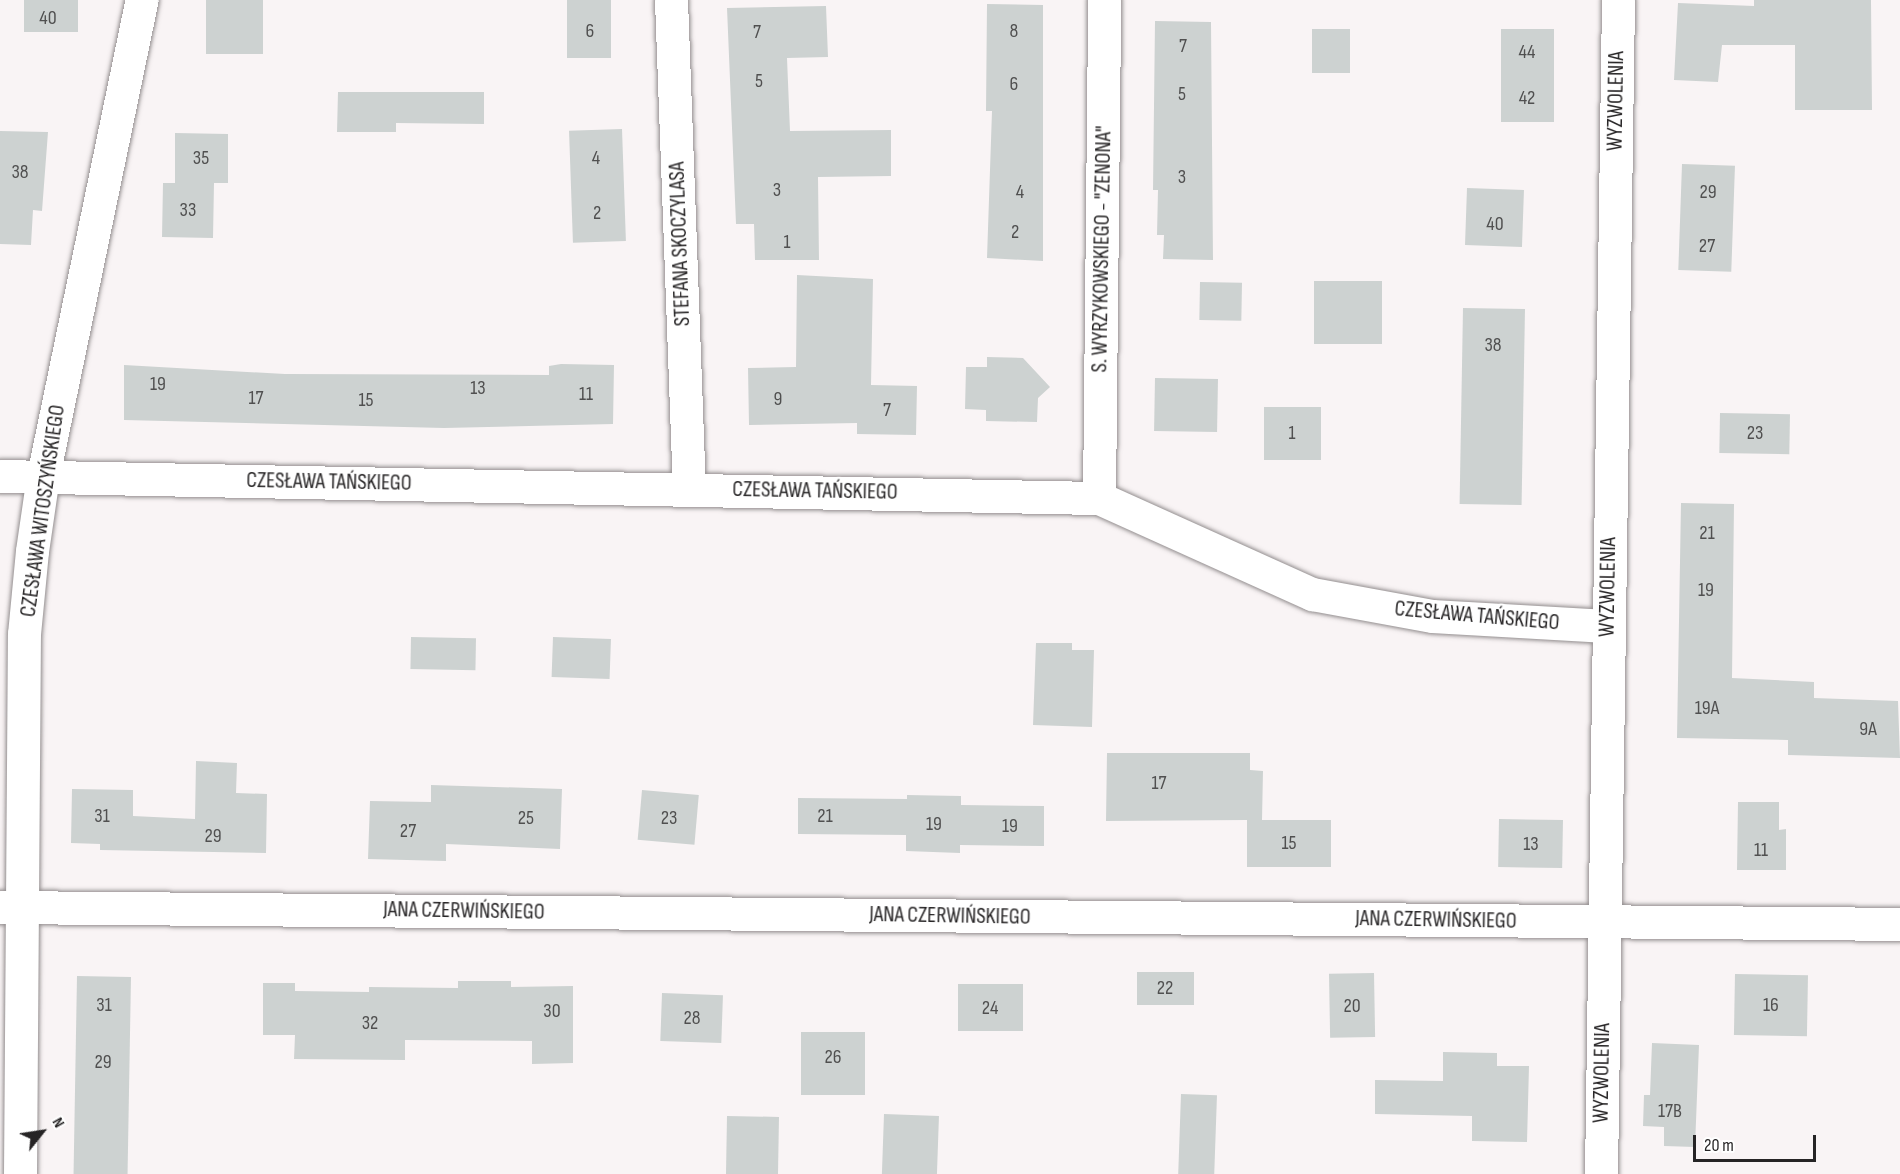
<!DOCTYPE html>
<html>
<head>
<meta charset="utf-8">
<style>
  body { margin:0 }
  #map { position:relative; width:1900px; height:1174px; overflow:hidden; background:#f9f4f5; font-family:"Sofia Sans Condensed",sans-serif }
  div>[style] { position:absolute }
  [style*='--x'] { left:calc(var(--x)*1px); top:calc(var(--y)*1px); width:calc(var(--w)*1px); rotate:calc(var(--a)*1deg) }
  .building>* { inset:0; background:#cdd2d1; transform-origin:0 0 }
  .roads { filter:drop-shadow(0 0 2px #938e8f) drop-shadow(0 0 2px #938e8f) }
  .minor>* { height:33px; margin:-16.5px; padding:0 16.5px; transform-origin:16.5px; border-radius:16.5px; background:#fff }
  span { translate:-50% -50%; white-space:nowrap; text-align:center; line-height:1.15; -webkit-text-stroke:4.5px #fff; paint-order:stroke }
  .number-label { font-size:20px; color:#505050 }
  .number-label span { -webkit-text-stroke-width:0 }
  .street-label { font-size:22px; color:#262425 }
  .north { position:absolute; left:12px; top:1102px; width:60px; height:60px; -webkit-text-stroke:4px #fff; paint-order:stroke; rotate:60deg; font-size:16px; font-weight:700; line-height:24px; text-align:center; color:#262425 }
  .north::after { content:''; display:block; margin:auto; width:21px; height:27px; background:#262425; clip-path:polygon(50% 0,100% 100%,50% 72%,0 100%) }
  .scale { position:absolute; left:1693px; top:1135px; width:123px; height:27px; box-sizing:border-box; border:3px solid #262425; border-top:0; padding-left:8px; font-size:18px; line-height:21px; white-space:nowrap; color:#262425; -webkit-text-stroke:4px #fff; paint-order:stroke }
</style>
</head>
<body>
<div id="map">
  <div class="building">
    <div style="left:24px;top:0;width:54px;height:32px"></div>
    <div style="left:206px;top:0;width:57px;height:54px"></div>
    <div style="left:567px;top:0;width:44px;height:58px"></div>
    <div style="clip-path:polygon(1754px 0,1871px 0,1872px 110px,1795px 110px,1795px 45px,1722px 45px,1718px 82px,1674px 80px,1678px 3px,1754px 6px)"></div>
    <div style="clip-path:polygon(987px 4px,1043px 5px,1043px 261px,987px 258px,992px 111px,986px 111px)"></div>
    <div style="clip-path:polygon(826px 6px,828px 57px,787px 58px,790px 131px,891px 130px,891px 176px,818px 177px,819px 260px,755px 260px,754px 224px,736px 224px,727px 8px)"></div>
    <div style="clip-path:polygon(1155px 21px,1211px 22px,1213px 260px,1163px 259px,1164px 235px,1157px 235px,1158px 190px,1153px 190px)"></div>
    <div style="left:1312px;top:29px;width:38px;height:44px"></div>
    <div style="left:1501px;top:29px;width:53px;height:93px"></div>
    <div style="clip-path:polygon(338px 92px,484px 92px,484px 124px,396px 123px,396px 132px,337px 132px)"></div>
    <div style="left:622px;top:129px;width:112px;height:53px;rotate:88deg"></div>
    <div style="clip-path:polygon(0 131px,48px 132px,42px 211px,33px 210px,31px 245px,0 244px)"></div>
    <div style="clip-path:polygon(175px 133px,228px 134px,228px 183px,214px 183px,213px 238px,162px 237px,163px 183px,175px 183px)"></div>
    <div style="left:1682px;top:164px;width:53px;height:106px;rotate:2deg"></div>
    <div style="left:1467px;top:188px;width:57px;height:57px;rotate:2deg"></div>
    <div style="clip-path:polygon(797px 275px,873px 279px,871px 385px,917px 386px,916px 435px,857px 434px,857px 423px,749px 425px,748px 368px,796px 367px)"></div>
    <div style="left:1314px;top:281px;width:68px;height:63px"></div>
    <div style="left:1200px;top:282px;width:42px;height:38px;rotate:1deg"></div>
    <div style="left:1463px;top:308px;width:62px;height:196px;rotate:1deg"></div>
    <div style="clip-path:polygon(987px 357px,1023px 358px,1050px 387px,1038px 398px,1037px 422px,986px 421px,986px 410px,965px 409px,966px 367px,987px 367px)"></div>
    <div style="clip-path:polygon(561px 364px,614px 365px,613px 424px,444px 428px,124px 420px,124px 365px,285px 374px,549px 375px,549px 366px)"></div>
    <div style="left:1155px;top:378px;width:63px;height:53px;rotate:1deg"></div>
    <div style="left:1264px;top:407px;width:57px;height:53px"></div>
    <div style="left:1720px;top:413px;width:70px;height:40px;rotate:1deg"></div>
    <div style="clip-path:polygon(1681px 503px,1734px 504px,1732px 678px,1814px 682px,1814px 698px,1898px 701px,1900px 758px,1788px 755px,1788px 740px,1677px 738px)"></div>
    <div style="left:411px;top:637px;width:65px;height:32px;rotate:1deg"></div>
    <div style="left:553px;top:637px;width:58px;height:40px;rotate:2deg"></div>
    <div style="clip-path:polygon(1036px 643px,1072px 643px,1072px 650px,1094px 650px,1092px 727px,1033px 725px)"></div>
    <div style="clip-path:polygon(1107px 753px,1250px 753px,1250px 770px,1263px 771px,1262px 820px,1331px 820px,1331px 867px,1247px 867px,1247px 820px,1106px 821px)"></div>
    <div style="clip-path:polygon(196px 761px,237px 763px,236px 793px,267px 794px,266px 853px,100px 850px,100px 844px,71px 843px,72px 789px,133px 790px,133px 816px,195px 819px)"></div>
    <div style="clip-path:polygon(431px 785px,562px 789px,560px 849px,446px 844px,446px 861px,368px 859px,370px 801px,431px 802px)"></div>
    <div style="left:642px;top:790px;width:57px;height:50px;rotate:5deg"></div>
    <div style="clip-path:polygon(907px 795px,961px 796px,961px 805px,1044px 806px,1044px 846px,960px 845px,960px 853px,906px 851px,906px 835px,798px 834px,798px 798px,907px 799px)"></div>
    <div style="clip-path:polygon(1738px 802px,1779px 802px,1779px 830px,1786px 829px,1786px 870px,1737px 870px)"></div>
    <div style="left:1499px;top:819px;width:64px;height:48px;rotate:1deg"></div>
    <div style="left:1137px;top:972px;width:57px;height:33px"></div>
    <div style="left:1374px;top:973px;width:64px;height:45px;rotate:89deg"></div>
    <div style="left:1735px;top:974px;width:73px;height:61px;rotate:1deg"></div>
    <div style="left:77px;top:976px;width:54px;height:198px;rotate:1deg"></div>
    <div style="clip-path:polygon(458px 981px,511px 981px,511px 987px,573px 986px,573px 1063px,532px 1064px,532px 1041px,405px 1040px,405px 1060px,294px 1059px,295px 1035px,263px 1035px,263px 983px,295px 983px,295px 991px,369px 992px,369px 987px,458px 988px)"></div>
    <div style="left:958px;top:984px;width:65px;height:47px"></div>
    <div style="left:662px;top:993px;width:61px;height:48px;rotate:2deg"></div>
    <div style="left:801px;top:1032px;width:64px;height:63px"></div>
    <div style="clip-path:polygon(1652px 1043px,1699px 1045px,1695px 1147px,1664px 1146px,1664px 1127px,1643px 1126px,1644px 1095px,1650px 1095px)"></div>
    <div style="clip-path:polygon(1443px 1052px,1497px 1053px,1497px 1066px,1529px 1066px,1527px 1142px,1472px 1141px,1472px 1116px,1375px 1114px,1375px 1080px,1443px 1081px)"></div>
    <div style="left:1181px;top:1094px;width:36px;height:80px;rotate:2deg"></div>
    <div style="left:884px;top:1114px;width:55px;height:60px;rotate:2deg"></div>
    <div style="left:727px;top:1116px;width:52px;height:58px;rotate:1deg"></div>
  </div>
  <div class="roads">
    <div class="minor">
      <div style="--x:671;--y:0;--w:488;--a:87.9"></div>
      <div style="--x:0;--y:476;--w:1099;--a:1.15"></div>
      <div style="--x:1099;--y:498;--w:234;--a:24.3"></div>
      <div style="--x:1312;--y:594;--w:122;--a:10.4"></div>
      <div style="--x:1432;--y:616;--w:175;--a:3.3"></div>
      <div style="--x:1099;--y:498;--w:498;--a:-89.4"></div>
      <div style="--x:0;--y:907;--w:1900;--a:0.51"></div>
      <div style="--x:20;--y:1174;--w:540;--a:-89.58"></div>
      <div style="--x:24;--y:634;--w:83;--a:-84.5"></div>
      <div style="--x:32;--y:551;--w:76;--a:-81.7"></div>
      <div style="--x:43;--y:476;--w:486;--a:-78.3"></div>
      <div style="--x:1601;--y:1174;--w:1174;--a:-89.17"></div>
    </div>
  </div>
  <div class="number-label">
    <span style="left:48px;top:18px">40</span>
    <span style="left:590px;top:31px">6</span>
    <span style="left:1014px;top:31px">8</span>
    <span style="left:757px;top:32px">7</span>
    <span style="left:1183px;top:46px">7</span>
    <span style="left:1527px;top:52px">44</span>
    <span style="left:759px;top:81px">5</span>
    <span style="left:1014px;top:84px">6</span>
    <span style="left:1182px;top:94px">5</span>
    <span style="left:1527px;top:98px">42</span>
    <span style="left:201px;top:158px">35</span>
    <span style="left:596px;top:158px">4</span>
    <span style="left:20px;top:172px">38</span>
    <span style="left:1182px;top:177px">3</span>
    <span style="left:777px;top:190px">3</span>
    <span style="left:1020px;top:192px">4</span>
    <span style="left:1708px;top:192px">29</span>
    <span style="left:188px;top:210px">33</span>
    <span style="left:597px;top:213px">2</span>
    <span style="left:1495px;top:224px">40</span>
    <span style="left:1015px;top:232px">2</span>
    <span style="left:787px;top:242px">1</span>
    <span style="left:1707px;top:246px">27</span>
    <span style="left:1493px;top:345px">38</span>
    <span style="left:158px;top:384px">19</span>
    <span style="left:478px;top:388px">13</span>
    <span style="left:586px;top:394px">11</span>
    <span style="left:256px;top:398px">17</span>
    <span style="left:778px;top:399px">9</span>
    <span style="left:366px;top:400px">15</span>
    <span style="left:887px;top:410px">7</span>
    <span style="left:1292px;top:433px">1</span>
    <span style="left:1755px;top:433px">23</span>
    <span style="left:1707px;top:533px">21</span>
    <span style="left:1706px;top:590px">19</span>
    <span style="left:1707px;top:708px">19A</span>
    <span style="left:1868px;top:729px">9A</span>
    <span style="left:1159px;top:783px">17</span>
    <span style="left:102px;top:816px">31</span>
    <span style="left:825px;top:816px">21</span>
    <span style="left:526px;top:818px">25</span>
    <span style="left:669px;top:818px">23</span>
    <span style="left:934px;top:824px">19</span>
    <span style="left:1010px;top:826px">19</span>
    <span style="left:408px;top:831px">27</span>
    <span style="left:213px;top:836px">29</span>
    <span style="left:1289px;top:843px">15</span>
    <span style="left:1531px;top:844px">13</span>
    <span style="left:1761px;top:850px">11</span>
    <span style="left:1165px;top:988px">22</span>
    <span style="left:104px;top:1005px">31</span>
    <span style="left:1771px;top:1005px">16</span>
    <span style="left:1352px;top:1006px">20</span>
    <span style="left:990px;top:1008px">24</span>
    <span style="left:552px;top:1011px">30</span>
    <span style="left:692px;top:1018px">28</span>
    <span style="left:370px;top:1023px">32</span>
    <span style="left:833px;top:1057px">26</span>
    <span style="left:103px;top:1062px">29</span>
    <span style="left:1670px;top:1111px">17B</span>
  </div>
  <div class="street-label">
    <span style="left:1616px;top:101px;rotate:-89deg">WYZWOLENIA</span>
    <span style="left:680px;top:244px;rotate:-92deg">STEFANA SKOCZYLASA</span>
    <span style="left:1102px;top:249px;rotate:-89deg">S. WYRZYKOWSKIEGO - "ZENONA"</span>
    <span style="left:329px;top:482px;rotate:1deg">CZESŁAWA TAŃSKIEGO</span>
    <span style="left:815px;top:491px;rotate:1deg">CZESŁAWA TAŃSKIEGO</span>
    <span style="left:43px;top:511px;rotate:-82deg">CZESŁAWA WITOSZYŃSKIEGO</span>
    <span style="left:1608px;top:587px;rotate:-89deg">WYZWOLENIA</span>
    <span style="left:1477px;top:616px;rotate:5deg">CZESŁAWA TAŃSKIEGO</span>
    <span style="left:464px;top:911px;rotate:1deg">JANA CZERWIŃSKIEGO</span>
    <span style="left:950px;top:916px;rotate:1deg">JANA CZERWIŃSKIEGO</span>
    <span style="left:1436px;top:920px;rotate:1deg">JANA CZERWIŃSKIEGO</span>
    <span style="left:1602px;top:1073px;rotate:-89deg">WYZWOLENIA</span>
  </div>
  <div class="north">N</div>
  <div class="scale">20 m</div>
</div>
</body>
</html>
